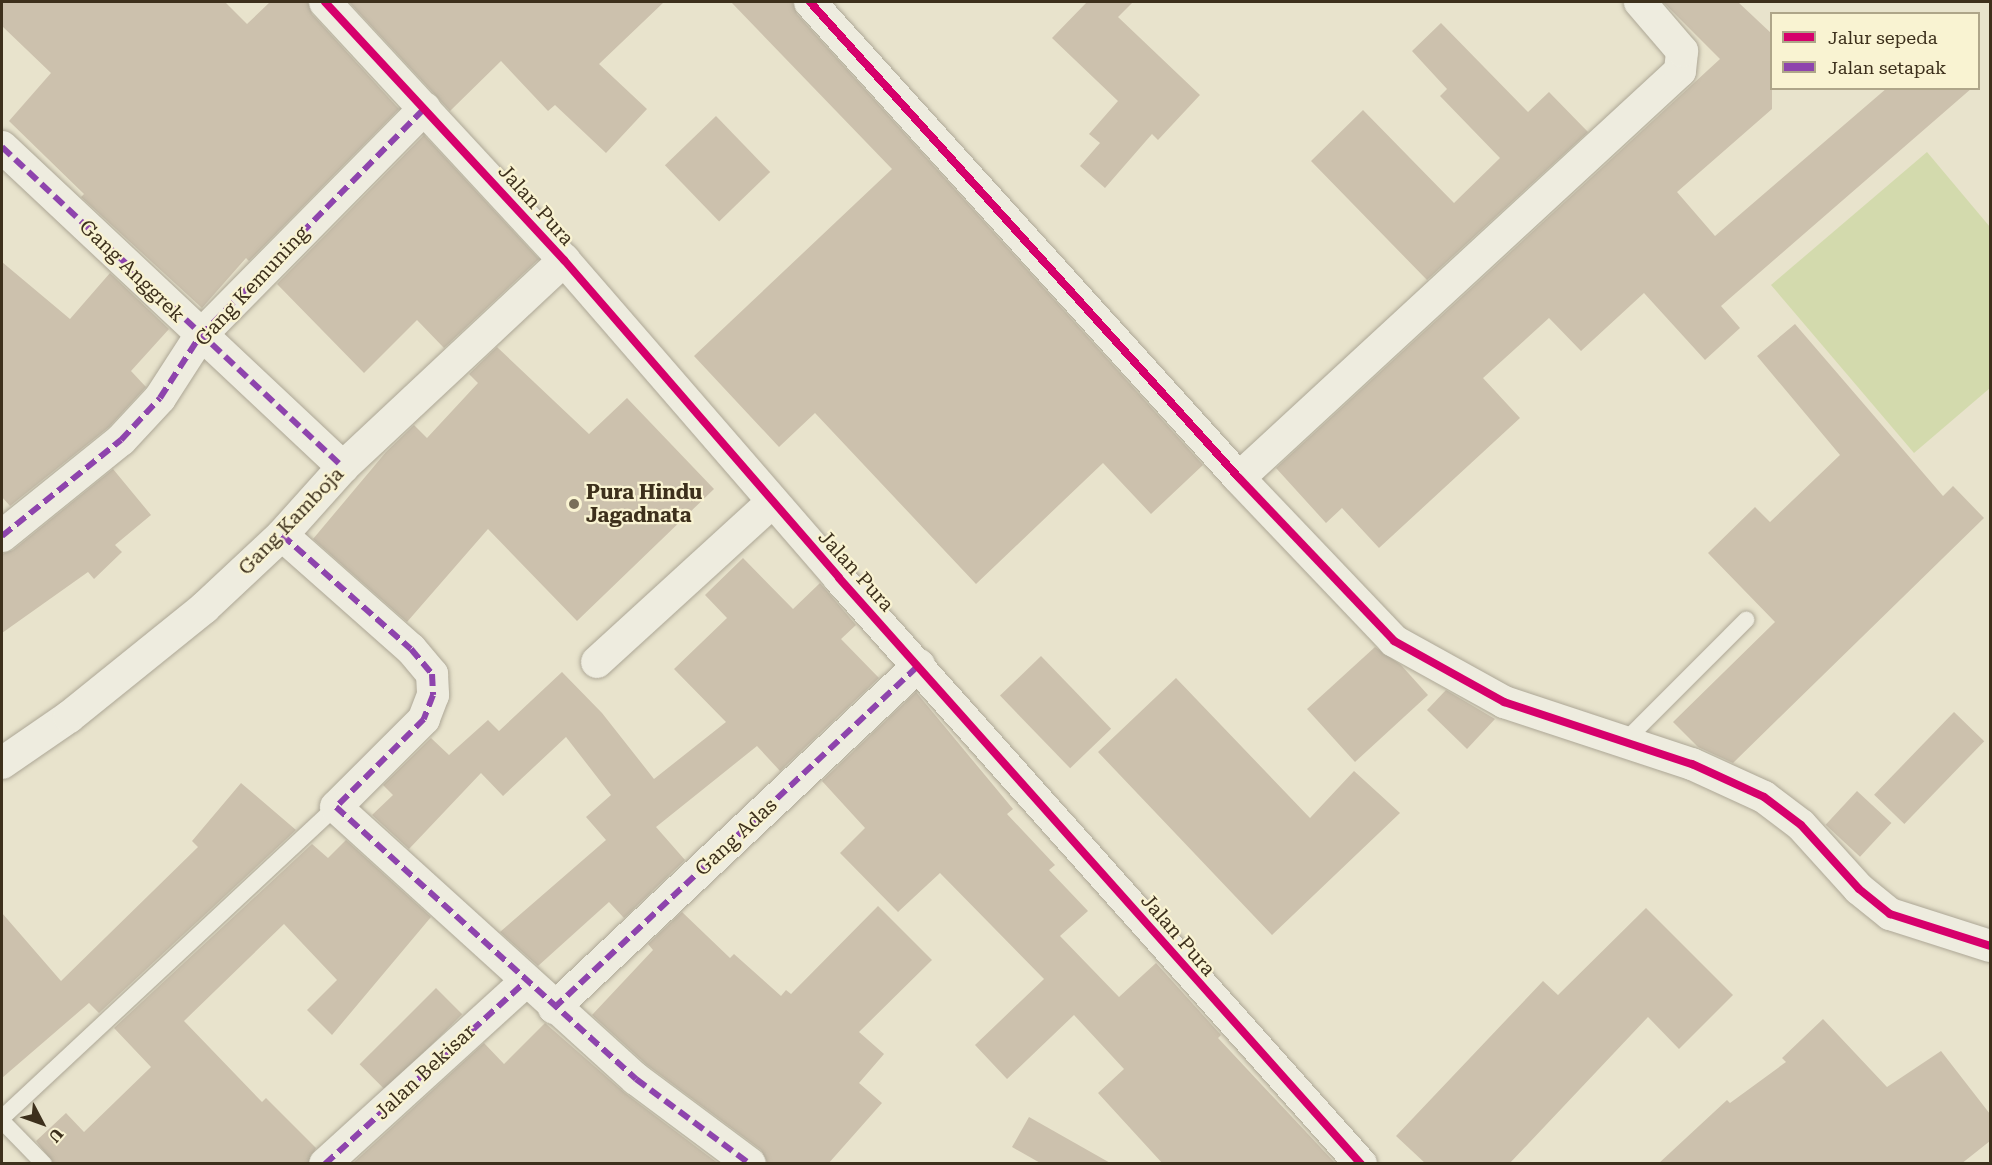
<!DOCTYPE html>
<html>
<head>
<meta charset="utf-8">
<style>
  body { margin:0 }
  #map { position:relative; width:1992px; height:1165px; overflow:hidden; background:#e8e3cc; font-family:"Roboto Serif",serif }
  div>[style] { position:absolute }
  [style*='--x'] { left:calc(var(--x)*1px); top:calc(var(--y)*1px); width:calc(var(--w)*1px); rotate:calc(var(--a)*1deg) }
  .green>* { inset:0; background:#d3daad }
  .building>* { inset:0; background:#ccc1ad; transform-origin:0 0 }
  .roads { filter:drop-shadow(0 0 2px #ada796) drop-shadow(0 0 2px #ada796) }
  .service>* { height:16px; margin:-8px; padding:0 8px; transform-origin:8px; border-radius:8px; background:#eeecdf }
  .minor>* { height:32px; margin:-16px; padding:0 16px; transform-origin:16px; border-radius:16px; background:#eeecdf }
  .quiet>* { height:6px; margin-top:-3px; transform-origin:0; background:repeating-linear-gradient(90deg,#8e44ad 0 12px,transparent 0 18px) }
  .cycleway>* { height:8px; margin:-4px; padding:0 4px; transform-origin:4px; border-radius:4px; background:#d6006c }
  .dots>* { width:16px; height:16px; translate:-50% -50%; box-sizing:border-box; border:3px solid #f9f3d2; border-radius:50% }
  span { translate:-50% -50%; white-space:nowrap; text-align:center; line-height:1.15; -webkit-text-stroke:4.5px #f9f3d2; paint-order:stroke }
  .street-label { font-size:20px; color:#3d301c }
  .poi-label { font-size:20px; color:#3d301c; font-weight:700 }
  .left { translate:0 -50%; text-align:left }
  .frame { position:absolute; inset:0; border:3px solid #3d301c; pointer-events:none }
  .legend { position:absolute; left:1770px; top:12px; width:210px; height:78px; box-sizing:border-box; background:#f9f3d2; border:2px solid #aea589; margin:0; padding:8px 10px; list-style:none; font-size:18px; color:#3d301c }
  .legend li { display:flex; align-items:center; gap:12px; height:30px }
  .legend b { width:30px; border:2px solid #aea589 }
  .north { position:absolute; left:12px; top:1093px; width:60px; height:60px; -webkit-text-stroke:4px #f9f3d2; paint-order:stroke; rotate:131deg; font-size:16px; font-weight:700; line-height:24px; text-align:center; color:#3d301c }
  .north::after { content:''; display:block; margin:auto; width:21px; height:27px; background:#3d301c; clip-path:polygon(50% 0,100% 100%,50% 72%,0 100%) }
</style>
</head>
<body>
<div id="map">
  <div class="green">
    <div style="clip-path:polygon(1927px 152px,1990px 227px,1990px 388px,1914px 453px,1771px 285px)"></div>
  </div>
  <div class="building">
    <div style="clip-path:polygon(2px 2px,225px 2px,247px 24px,270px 2px,308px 2px,312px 14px,399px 109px,249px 261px,246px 258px,202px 308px,81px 197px,84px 194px,9px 121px,51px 73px,2px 26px)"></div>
    <div style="clip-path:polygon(349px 2px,664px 2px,599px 64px,647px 109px,606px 153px,555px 105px,548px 111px,501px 61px,450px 111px)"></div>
    <div style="clip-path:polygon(731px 2px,793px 2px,797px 14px,1203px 465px,1151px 514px,1103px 463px,976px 584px,815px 413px,779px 447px,694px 356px,892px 169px)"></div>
    <div style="clip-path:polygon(1087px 2px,1133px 2px,1118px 17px,1200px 95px,1158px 140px,1152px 134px,1105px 188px,1080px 166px,1100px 143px,1089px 134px,1118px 101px,1052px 38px)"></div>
    <div style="clip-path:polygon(1663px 2px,1738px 2px,1772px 34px,1772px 109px,1677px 192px,1715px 236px,1887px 88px,1972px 88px,1721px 306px,1740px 328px,1705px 360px,1644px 293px,1581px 351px,1549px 318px,1483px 378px,1520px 418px,1379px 548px,1342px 508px,1326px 523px,1276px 468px,1720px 59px)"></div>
    <div style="clip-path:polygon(1441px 23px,1528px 112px,1549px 92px,1588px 132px,1427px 280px,1311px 161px,1363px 110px,1454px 203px,1500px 158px,1440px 96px,1447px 89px,1412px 51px)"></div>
    <div style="left:716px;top:116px;width:78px;height:71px;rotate:46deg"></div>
    <div style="clip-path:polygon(424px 135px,539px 259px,444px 348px,417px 320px,364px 373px,277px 284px)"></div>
    <div style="clip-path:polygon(2px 262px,70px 319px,110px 273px,169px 329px,131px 371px,146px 387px,109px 427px,10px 506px,2px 497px)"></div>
    <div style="clip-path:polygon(1795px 324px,1943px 496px,1953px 486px,1984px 518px,1733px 763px,1698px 747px,1673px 722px,1775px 622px,1708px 553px,1755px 507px,1770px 522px,1840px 455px,1757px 356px)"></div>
    <div style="clip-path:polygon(497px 347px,589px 434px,627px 398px,714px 489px,577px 621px,488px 529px,407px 622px,313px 539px,386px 452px,414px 425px,427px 438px,478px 383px,469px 374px)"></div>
    <div style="clip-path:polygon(113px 469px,151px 515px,115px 545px,122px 552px,94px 579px,88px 572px,2px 633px,2px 554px,13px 550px)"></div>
    <div style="clip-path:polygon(743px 558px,793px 609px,820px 583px,856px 625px,841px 639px,879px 678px,780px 771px,757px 746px,656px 827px,685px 860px,624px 918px,609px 902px,538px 966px,500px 932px,606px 840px,586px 817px,611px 795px,566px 737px,503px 796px,481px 773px,409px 849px,372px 815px,393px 795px,383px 785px,431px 738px,449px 755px,488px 720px,499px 731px,562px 672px,602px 713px,654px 779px,726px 722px,674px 669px,727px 618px,705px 595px)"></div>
    <div style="clip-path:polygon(1375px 647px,1401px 665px,1428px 695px,1355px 762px,1307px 709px)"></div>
    <div style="left:1041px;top:656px;width:101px;height:57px;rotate:46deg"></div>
    <div style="clip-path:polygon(1176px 678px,1310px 818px,1354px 771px,1400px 813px,1272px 935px,1098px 752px)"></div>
    <div style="clip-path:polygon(1446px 690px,1495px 719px,1467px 749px,1427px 710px)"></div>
    <div style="clip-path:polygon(916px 692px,1013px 809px,1007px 814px,1055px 865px,1049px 870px,1088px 911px,1060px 936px,1119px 997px,1156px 963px,1221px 1035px,1218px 1038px,1336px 1164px,1163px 1164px,1098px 1093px,1124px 1069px,1074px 1015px,1007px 1079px,975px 1045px,1044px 979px,940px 873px,898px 912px,840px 853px,865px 828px,822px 781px)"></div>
    <div style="left:1954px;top:712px;width:42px;height:115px;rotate:44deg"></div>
    <div style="clip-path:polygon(241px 783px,296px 830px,99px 1013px,89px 1003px,2px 1078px,2px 913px,61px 981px,198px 847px,192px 841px)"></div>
    <div style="left:1857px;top:791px;width:47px;height:46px;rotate:43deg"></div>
    <div style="clip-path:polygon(346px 840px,431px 917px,332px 1035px,307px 1010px,337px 980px,284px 924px,184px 1021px,262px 1102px,266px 1098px,316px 1148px,308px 1164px,54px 1164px,36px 1141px,66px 1113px,84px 1132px,151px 1067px,114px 1028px,312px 844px,328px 858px)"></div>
    <div style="clip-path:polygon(878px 906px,932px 960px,859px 1032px,884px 1054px,859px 1083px,882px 1103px,828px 1164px,768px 1164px,761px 1150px,647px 1065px,592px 1015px,653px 950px,648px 944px,682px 912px,730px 958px,734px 954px,781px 996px,786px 990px,791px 994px)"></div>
    <div style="clip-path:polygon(1646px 908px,1733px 995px,1679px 1049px,1648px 1017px,1509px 1164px,1426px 1164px,1396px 1136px,1543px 981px,1558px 995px)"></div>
    <div style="left:436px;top:988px;width:37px;height:108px;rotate:45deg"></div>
    <div style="clip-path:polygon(1823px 1019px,1887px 1087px,1941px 1051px,1990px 1114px,1990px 1141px,1961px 1164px,1658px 1164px,1727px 1100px,1730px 1103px,1786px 1062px,1782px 1058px)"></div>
    <div style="clip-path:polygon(545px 1023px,625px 1093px,719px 1164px,352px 1164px,484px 1043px,504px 1064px)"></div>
    <div style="clip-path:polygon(1029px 1117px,1112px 1164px,1042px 1164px,1012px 1147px)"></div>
  </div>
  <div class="roads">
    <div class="service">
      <div style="--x:1624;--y:742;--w:173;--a:-45"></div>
      <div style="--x:2;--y:1118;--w:456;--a:-43"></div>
      <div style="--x:2;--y:1121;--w:60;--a:45.7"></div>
    </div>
    <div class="minor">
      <div style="--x:325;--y:2;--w:352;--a:47.2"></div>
      <div style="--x:564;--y:260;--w:420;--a:49.1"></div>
      <div style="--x:839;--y:578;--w:785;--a:48.31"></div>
      <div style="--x:810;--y:2;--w:641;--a:47.97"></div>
      <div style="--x:1239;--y:478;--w:225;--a:46.4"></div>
      <div style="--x:1394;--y:641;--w:126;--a:29"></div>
      <div style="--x:1504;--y:702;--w:198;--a:18.3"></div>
      <div style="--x:1692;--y:764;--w:79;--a:24.6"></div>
      <div style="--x:1764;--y:797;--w:46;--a:37.1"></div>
      <div style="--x:1801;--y:825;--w:86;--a:47.8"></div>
      <div style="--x:1859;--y:889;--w:40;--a:39"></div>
      <div style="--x:1890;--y:914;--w:105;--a:17.7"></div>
      <div style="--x:2;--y:147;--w:468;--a:43.2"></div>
      <div style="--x:1239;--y:478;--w:600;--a:-42.7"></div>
      <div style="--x:1680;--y:71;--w:20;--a:-84"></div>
      <div style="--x:1682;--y:51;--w:65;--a:-130.6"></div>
      <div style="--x:282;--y:535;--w:172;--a:41.5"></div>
      <div style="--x:411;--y:649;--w:33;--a:50"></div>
      <div style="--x:432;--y:674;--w:21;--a:87"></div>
      <div style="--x:433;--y:695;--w:26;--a:111"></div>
      <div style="--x:424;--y:719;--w:124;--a:135"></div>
      <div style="--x:336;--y:807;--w:405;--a:42.2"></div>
      <div style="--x:636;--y:1079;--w:142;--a:36.7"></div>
      <div style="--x:2;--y:536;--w:153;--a:-38.9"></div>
      <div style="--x:121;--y:440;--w:57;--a:-47.1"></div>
      <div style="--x:160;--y:398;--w:74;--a:-57.2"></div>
      <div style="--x:200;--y:336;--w:320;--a:-45.4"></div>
      <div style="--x:597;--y:662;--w:237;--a:-42.4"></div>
      <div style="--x:2;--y:763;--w:81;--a:-34.5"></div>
      <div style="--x:69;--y:717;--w:174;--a:-38.9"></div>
      <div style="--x:204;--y:608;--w:107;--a:-43.1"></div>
      <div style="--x:282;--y:535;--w:91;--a:-48.1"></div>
      <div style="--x:343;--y:467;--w:303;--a:-43.1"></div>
      <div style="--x:554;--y:1008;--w:501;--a:-43.22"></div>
      <div style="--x:325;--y:1164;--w:270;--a:-42.3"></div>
    </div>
  </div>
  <div class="quiet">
    <div style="--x:2;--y:147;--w:468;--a:43.2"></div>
    <div style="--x:282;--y:535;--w:172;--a:41.5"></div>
    <div style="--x:411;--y:649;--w:33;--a:50"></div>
    <div style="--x:432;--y:674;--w:21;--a:87"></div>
    <div style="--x:433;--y:695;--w:26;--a:111"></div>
    <div style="--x:424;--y:719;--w:124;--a:135"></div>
    <div style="--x:336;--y:807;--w:405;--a:42.2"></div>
    <div style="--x:636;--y:1079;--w:142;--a:36.7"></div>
    <div style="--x:2;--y:536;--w:153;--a:-38.9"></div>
    <div style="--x:121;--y:440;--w:57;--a:-47.1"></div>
    <div style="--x:160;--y:398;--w:74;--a:-57.2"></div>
    <div style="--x:200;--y:336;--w:320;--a:-45.4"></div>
    <div style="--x:554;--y:1008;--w:501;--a:-43.22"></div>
    <div style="--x:325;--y:1164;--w:270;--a:-42.3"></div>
  </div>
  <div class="cycleway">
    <div style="--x:325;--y:2;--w:352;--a:47.2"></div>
    <div style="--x:564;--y:260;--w:420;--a:49.1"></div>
    <div style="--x:839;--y:578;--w:785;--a:48.31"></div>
    <div style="--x:810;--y:2;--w:641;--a:47.97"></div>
    <div style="--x:1239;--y:478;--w:225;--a:46.4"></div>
    <div style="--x:1394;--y:641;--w:126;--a:29"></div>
    <div style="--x:1504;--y:702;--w:198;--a:18.3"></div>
    <div style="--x:1692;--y:764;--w:79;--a:24.6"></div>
    <div style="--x:1764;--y:797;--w:46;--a:37.1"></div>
    <div style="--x:1801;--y:825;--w:86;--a:47.8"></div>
    <div style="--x:1859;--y:889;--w:40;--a:39"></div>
    <div style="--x:1890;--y:914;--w:105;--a:17.7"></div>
  </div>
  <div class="dots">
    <div style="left:574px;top:504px;background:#796f5a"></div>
  </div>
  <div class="street-label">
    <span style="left:536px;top:205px;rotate:48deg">Jalan Pura</span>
    <span style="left:132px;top:271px;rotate:44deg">Gang Anggrek</span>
    <span style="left:252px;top:286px;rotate:-47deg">Gang Kemuning</span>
    <span style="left:291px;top:521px;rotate:-46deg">Gang Kamboja</span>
    <span style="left:856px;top:571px;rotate:48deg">Jalan Pura</span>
    <span style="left:736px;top:837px;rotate:-43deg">Gang Adas</span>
    <span style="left:1178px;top:935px;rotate:49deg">Jalan Pura</span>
    <span style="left:425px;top:1072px;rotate:-43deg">Jalan Bekisar</span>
  </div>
  <div class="poi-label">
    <span class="left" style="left:586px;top:504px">Pura Hindu<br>Jagadnata</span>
  </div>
  <div class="frame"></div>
  <ul class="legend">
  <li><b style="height:8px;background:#d6006c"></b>Jalur sepeda</li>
  <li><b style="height:8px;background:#8e44ad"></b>Jalan setapak</li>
  </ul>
  <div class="north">U</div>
</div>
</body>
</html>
